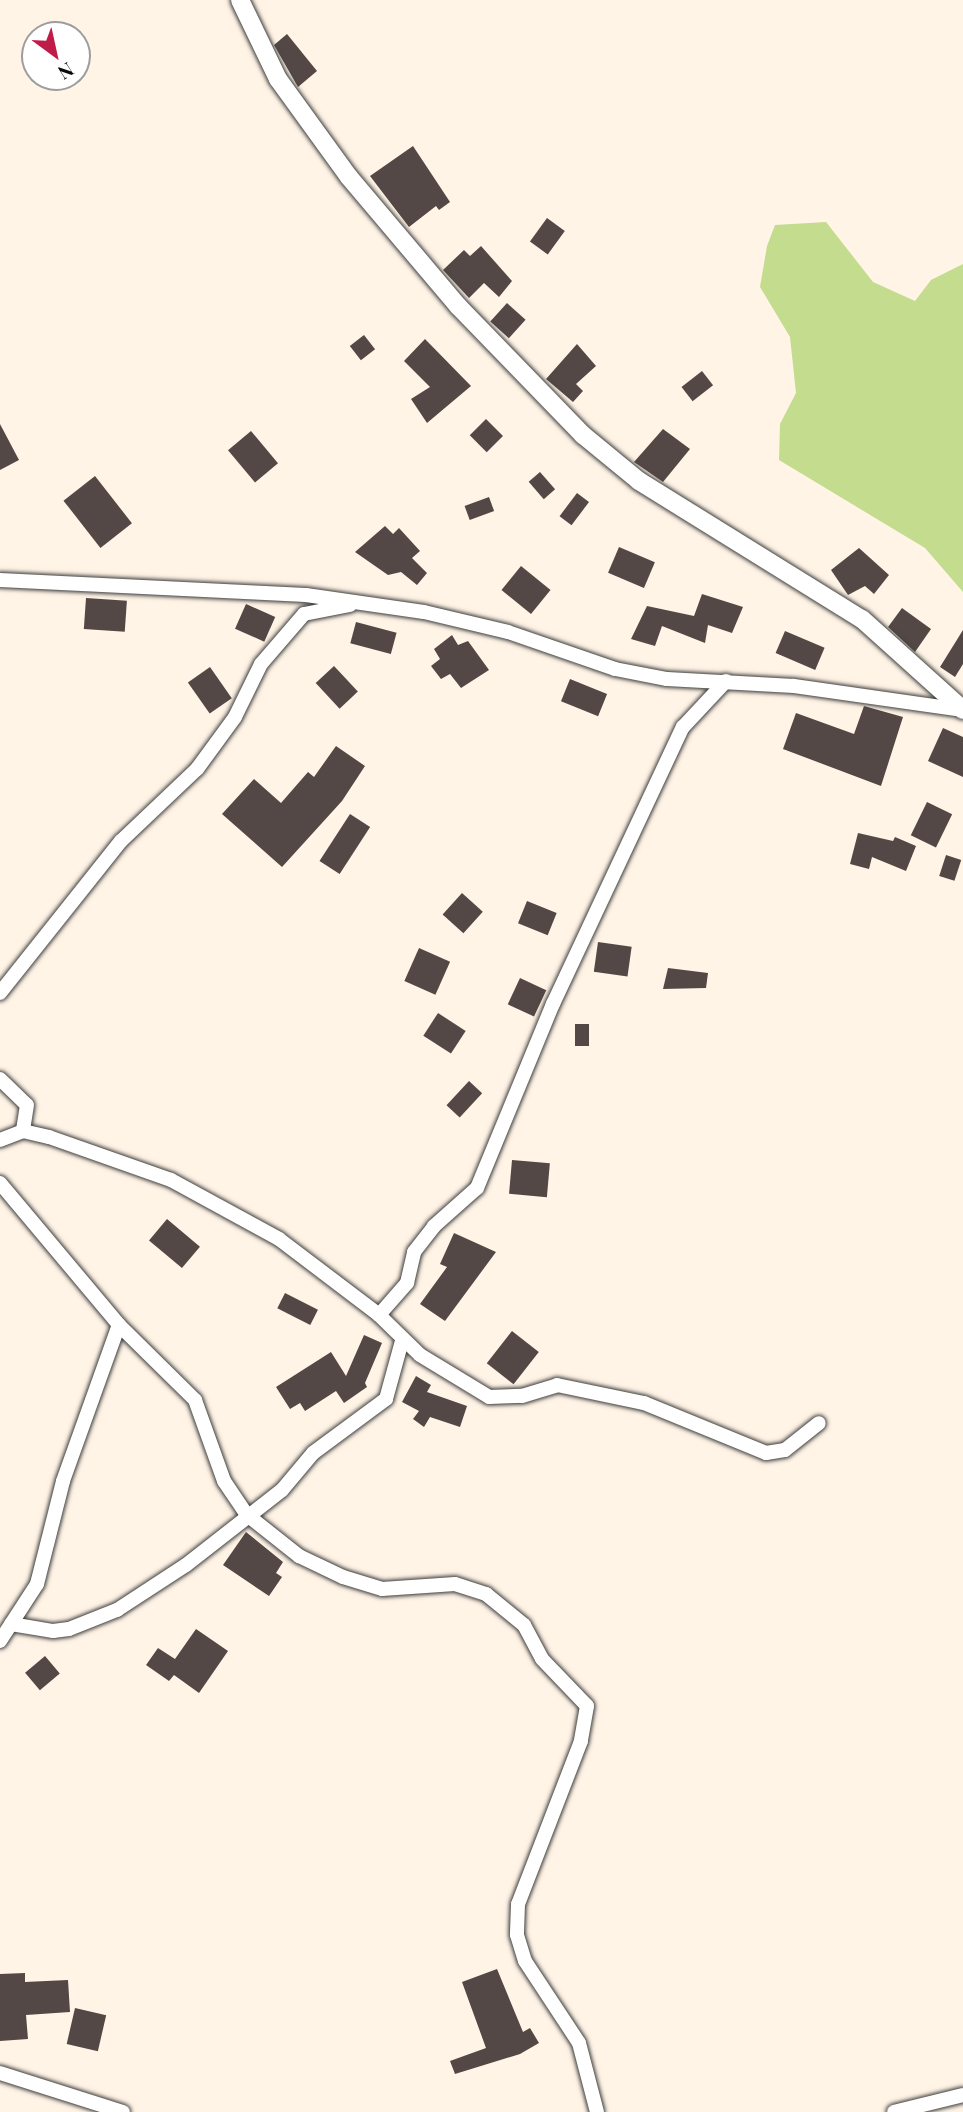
<!DOCTYPE html>
<html>
<head>
<meta charset="utf-8">
<style>
  body { margin:0 }
  #map { position:relative; width:963px; height:2112px; overflow:hidden; background:#fff4e6; font-family:"Playfair Display",serif }
  div>[style] { position:absolute }
  [style*='--x'] { left:calc(var(--x)*1px); top:calc(var(--y)*1px); width:calc(var(--w)*1px); rotate:calc(var(--a)*1deg) }
  .forest>* { inset:0; background:#c3dc8e }
  .building>* { inset:0; background:#534846; transform-origin:0 0 }
  .roads { filter:drop-shadow(0 0 2px #3d3d3d) drop-shadow(0 0 2px #3d3d3d) }
  .minor>* { height:14px; margin:-7px; padding:0 7px; transform-origin:7px; border-radius:7px; background:#fff }
  .tertiary>* { height:18px; margin:-9px; padding:0 9px; transform-origin:9px; border-radius:9px; background:#fff }
  span { translate:-50% -50%; white-space:nowrap; text-align:center; line-height:1.15; -webkit-text-stroke:7px #fff; paint-order:stroke }
  .north { position:absolute; left:21px; top:21px; width:70px; height:70px; box-sizing:border-box; background:#fff; border:2px solid #9d9d9d; border-radius:50%; rotate:147deg; font-size:19px; font-weight:700; line-height:28px; text-align:center; color:#0a0a0a }
  .north::after { content:''; display:block; margin:auto; width:24px; height:32px; background:#bf1c4a; clip-path:polygon(50% 0,100% 100%,50% 72%,0 100%) }
</style>
</head>
<body>
<div id="map">
  <div class="forest">
    <div style="clip-path:polygon(826px 222px,873px 282px,915px 301px,931px 280px,963px 264px,963px 592px,925px 548px,779px 460px,780px 424px,796px 393px,790px 337px,760px 287px,767px 246px,775px 225px)"></div>
  </div>
  <div class="building">
    <div style="clip-path:polygon(287px 34px,317px 71px,298px 87px,274px 45px)"></div>
    <div style="clip-path:polygon(413px 146px,450px 202px,439px 210px,436px 206px,409px 227px,370px 176px)"></div>
    <div style="left:547px;top:218px;width:22px;height:29px;rotate:36deg"></div>
    <div style="clip-path:polygon(481px 246px,512px 281px,499px 297px,484px 283px,469px 298px,443px 270px,464px 250px,470px 256px)"></div>
    <div style="left:507px;top:303px;width:25px;height:25px;rotate:42deg"></div>
    <div style="left:364px;top:335px;width:18px;height:18px;rotate:52deg"></div>
    <div style="clip-path:polygon(425px 339px,471px 386px,427px 423px,411px 399px,430px 387px,404px 361px)"></div>
    <div style="clip-path:polygon(577px 344px,596px 366px,576px 384px,583px 391px,573px 402px,546px 379px)"></div>
    <div style="left:702px;top:371px;width:18px;height:26px;rotate:52deg"></div>
    <div style="left:486px;top:419px;width:24px;height:23px;rotate:45deg"></div>
    <div style="clip-path:polygon(0 424px,19px 460px,0 470px)"></div>
    <div style="clip-path:polygon(663px 429px,690px 449px,663px 482px,634px 462px)"></div>
    <div style="left:251px;top:431px;width:42px;height:30px;rotate:50deg"></div>
    <div style="left:540px;top:472px;width:23px;height:15px;rotate:49deg"></div>
    <div style="left:95px;top:476px;width:60px;height:40px;rotate:52deg"></div>
    <div style="left:577px;top:493px;width:15px;height:29px;rotate:37deg"></div>
    <div style="left:489px;top:497px;width:15px;height:26px;rotate:70deg"></div>
    <div style="clip-path:polygon(385px 526px,393px 534px,399px 528px,420px 551px,412px 558px,427px 573px,417px 585px,401px 572px,388px 575px,355px 552px)"></div>
    <div style="left:619px;top:547px;width:39px;height:28px;rotate:23deg"></div>
    <div style="clip-path:polygon(859px 548px,889px 575px,874px 594px,865px 586px,848px 595px,831px 570px)"></div>
    <div style="left:521px;top:566px;width:38px;height:31px;rotate:39deg"></div>
    <div style="clip-path:polygon(702px 594px,743px 607px,732px 633px,708px 625px,705px 643px,662px 626px,655px 646px,631px 639px,647px 606px,694px 616px)"></div>
    <div style="left:86px;top:598px;width:41px;height:31px;rotate:4deg"></div>
    <div style="left:246px;top:604px;width:32px;height:27px;rotate:24deg"></div>
    <div style="clip-path:polygon(902px 608px,931px 629px,915px 652px,888px 627px)"></div>
    <div style="left:356px;top:622px;width:42px;height:22px;rotate:15deg"></div>
    <div style="clip-path:polygon(963px 630px,963px 664px,955px 677px,940px 667px)"></div>
    <div style="left:785px;top:631px;width:43px;height:24px;rotate:23deg"></div>
    <div style="clip-path:polygon(452px 635px,458px 645px,468px 641px,489px 670px,461px 688px,450px 674px,441px 679px,431px 666px,440px 659px,434px 649px)"></div>
    <div style="left:334px;top:666px;width:35px;height:25px;rotate:47deg"></div>
    <div style="left:210px;top:667px;width:38px;height:27px;rotate:55deg"></div>
    <div style="left:570px;top:679px;width:40px;height:24px;rotate:22deg"></div>
    <div style="clip-path:polygon(864px 706px,903px 717px,881px 786px,783px 749px,796px 713px,854px 734px)"></div>
    <div style="clip-path:polygon(943px 728px,963px 737px,963px 777px,928px 761px)"></div>
    <div style="clip-path:polygon(336px 746px,365px 766px,342px 801px,282px 867px,222px 814px,254px 779px,281px 803px,308px 772px,314px 777px)"></div>
    <div style="left:927px;top:802px;width:28px;height:37px;rotate:26deg"></div>
    <div style="left:350px;top:814px;width:24px;height:56px;rotate:33deg"></div>
    <div style="clip-path:polygon(858px 833px,893px 841px,895px 837px,916px 846px,906px 871px,872px 857px,869px 869px,850px 864px)"></div>
    <div style="left:946px;top:855px;width:16px;height:22px;rotate:18deg"></div>
    <div style="left:462px;top:893px;width:28px;height:29px;rotate:42deg"></div>
    <div style="left:527px;top:901px;width:32px;height:24px;rotate:22deg"></div>
    <div style="left:598px;top:942px;width:34px;height:30px;rotate:8deg"></div>
    <div style="left:419px;top:948px;width:34px;height:36px;rotate:24deg"></div>
    <div style="clip-path:polygon(668px 968px,708px 973px,706px 988px,663px 989px)"></div>
    <div style="left:520px;top:978px;width:29px;height:29px;rotate:25deg"></div>
    <div style="left:438px;top:1013px;width:33px;height:27px;rotate:33deg"></div>
    <div style="left:575px;top:1024px;width:14px;height:22px"></div>
    <div style="left:469px;top:1081px;width:18px;height:33px;rotate:43deg"></div>
    <div style="left:512px;top:1160px;width:38px;height:34px;rotate:5deg"></div>
    <div style="left:167px;top:1219px;width:43px;height:28px;rotate:40deg"></div>
    <div style="clip-path:polygon(454px 1233px,496px 1252px,445px 1321px,420px 1304px,447px 1267px,440px 1264px)"></div>
    <div style="left:285px;top:1293px;width:37px;height:17px;rotate:27deg"></div>
    <div style="left:512px;top:1331px;width:34px;height:41px;rotate:38deg"></div>
    <div style="clip-path:polygon(364px 1335px,382px 1343px,365px 1383px,367px 1387px,344px 1403px,336px 1391px,305px 1411px,300px 1403px,290px 1409px,276px 1387px,331px 1352px,346px 1376px)"></div>
    <div style="clip-path:polygon(416px 1376px,431px 1385px,427px 1392px,467px 1406px,460px 1427px,430px 1417px,424px 1427px,413px 1419px,419px 1411px,402px 1402px)"></div>
    <div style="clip-path:polygon(246px 1532px,283px 1562px,276px 1573px,282px 1577px,269px 1596px,223px 1565px)"></div>
    <div style="clip-path:polygon(196px 1629px,228px 1651px,199px 1693px,174px 1675px,169px 1681px,146px 1665px,158px 1648px,175px 1659px)"></div>
    <div style="left:45px;top:1656px;width:23px;height:26px;rotate:50deg"></div>
    <div style="clip-path:polygon(497px 1969px,523px 2032px,530px 2028px,539px 2043px,520px 2054px,455px 2074px,450px 2061px,486px 2048px,462px 1982px)"></div>
    <div style="clip-path:polygon(25px 1973px,25px 1982px,68px 1980px,70px 2012px,26px 2015px,28px 2039px,0 2041px,0 1974px)"></div>
    <div style="left:75px;top:2008px;width:32px;height:37px;rotate:13deg"></div>
  </div>
  <div class="roads">
    <div class="minor">
      <div style="--x:0;--y:580;--w:306;--a:2.8"></div>
      <div style="--x:306;--y:595;--w:119;--a:8.2"></div>
      <div style="--x:424;--y:612;--w:86;--a:13.4"></div>
      <div style="--x:508;--y:632;--w:113;--a:19.1"></div>
      <div style="--x:615;--y:669;--w:53;--a:10.9"></div>
      <div style="--x:667;--y:679;--w:127;--a:3.2"></div>
      <div style="--x:794;--y:686;--w:171;--a:8.1"></div>
      <div style="--x:0;--y:993;--w:194;--a:-51.5"></div>
      <div style="--x:121;--y:841;--w:105;--a:-43.5"></div>
      <div style="--x:197;--y:769;--w:64;--a:-53.8"></div>
      <div style="--x:235;--y:717;--w:59;--a:-63.9"></div>
      <div style="--x:261;--y:664;--w:66;--a:-49.3"></div>
      <div style="--x:304;--y:614;--w:47;--a:-11.1"></div>
      <div style="--x:0;--y:1079;--w:37;--a:44"></div>
      <div style="--x:27;--y:1105;--w:26;--a:99"></div>
      <div style="--x:0;--y:1140;--w:25;--a:-21"></div>
      <div style="--x:23;--y:1131;--w:27;--a:13"></div>
      <div style="--x:49;--y:1137;--w:129;--a:19.4"></div>
      <div style="--x:171;--y:1180;--w:123;--a:28.6"></div>
      <div style="--x:279;--y:1239;--w:126;--a:37.2"></div>
      <div style="--x:379;--y:1315;--w:57;--a:44.3"></div>
      <div style="--x:420;--y:1355;--w:81;--a:31.3"></div>
      <div style="--x:489;--y:1397;--w:33;--a:-2"></div>
      <div style="--x:522;--y:1396;--w:37;--a:-17"></div>
      <div style="--x:557;--y:1385;--w:89;--a:11.7"></div>
      <div style="--x:644;--y:1403;--w:132;--a:22.3"></div>
      <div style="--x:766;--y:1453;--w:19;--a:-9"></div>
      <div style="--x:785;--y:1450;--w:43;--a:-38.5"></div>
      <div style="--x:0;--y:1183;--w:185;--a:50"></div>
      <div style="--x:119;--y:1325;--w:107;--a:44.6"></div>
      <div style="--x:195;--y:1400;--w:86;--a:70.3"></div>
      <div style="--x:224;--y:1481;--w:40;--a:56"></div>
      <div style="--x:246;--y:1514;--w:68;--a:38.4"></div>
      <div style="--x:299;--y:1556;--w:49;--a:25.5"></div>
      <div style="--x:343;--y:1577;--w:41;--a:17.1"></div>
      <div style="--x:382;--y:1589;--w:73;--a:-3.9"></div>
      <div style="--x:455;--y:1584;--w:33;--a:18"></div>
      <div style="--x:486;--y:1594;--w:49;--a:39.2"></div>
      <div style="--x:524;--y:1625;--w:38;--a:62"></div>
      <div style="--x:542;--y:1659;--w:65;--a:46.2"></div>
      <div style="--x:587;--y:1706;--w:36;--a:100"></div>
      <div style="--x:581;--y:1741;--w:175;--a:111.1"></div>
      <div style="--x:518;--y:1904;--w:31;--a:92"></div>
      <div style="--x:517;--y:1935;--w:27;--a:73"></div>
      <div style="--x:525;--y:1961;--w:98;--a:56.6"></div>
      <div style="--x:579;--y:2043;--w:71;--a:75.4"></div>
      <div style="--x:379;--y:1315;--w:43;--a:-48.8"></div>
      <div style="--x:407;--y:1283;--w:32;--a:-77"></div>
      <div style="--x:414;--y:1252;--w:33;--a:-52"></div>
      <div style="--x:434;--y:1226;--w:57;--a:-41.5"></div>
      <div style="--x:477;--y:1188;--w:199;--a:-67.6"></div>
      <div style="--x:553;--y:1004;--w:306;--a:-64.9"></div>
      <div style="--x:683;--y:727;--w:63;--a:-46.9"></div>
      <div style="--x:11;--y:1624;--w:43;--a:9.5"></div>
      <div style="--x:53;--y:1631;--w:16;--a:-7"></div>
      <div style="--x:69;--y:1629;--w:52;--a:-21.6"></div>
      <div style="--x:117;--y:1610;--w:82;--a:-33.1"></div>
      <div style="--x:186;--y:1565;--w:122;--a:-38"></div>
      <div style="--x:282;--y:1490;--w:48;--a:-50"></div>
      <div style="--x:313;--y:1453;--w:91;--a:-36.5"></div>
      <div style="--x:386;--y:1399;--w:60;--a:-74.6"></div>
      <div style="--x:0;--y:1641;--w:68;--a:-57"></div>
      <div style="--x:37;--y:1584;--w:106;--a:-75.8"></div>
      <div style="--x:63;--y:1481;--w:166;--a:-70.3"></div>
      <div style="--x:0;--y:2073;--w:129;--a:17.6"></div>
      <div style="--x:894;--y:2112;--w:71;--a:-13.8"></div>
    </div>
    <div class="tertiary">
      <div style="--x:240;--y:0;--w:88;--a:64.3"></div>
      <div style="--x:278;--y:79;--w:121;--a:54.1"></div>
      <div style="--x:349;--y:177;--w:169;--a:49.8"></div>
      <div style="--x:458;--y:306;--w:180;--a:45.9"></div>
      <div style="--x:583;--y:435;--w:72;--a:39.4"></div>
      <div style="--x:639;--y:481;--w:262;--a:31.8"></div>
      <div style="--x:862;--y:619;--w:136;--a:42"></div>
    </div>
  </div>
  <div class="north">N</div>
</div>
</body>
</html>
